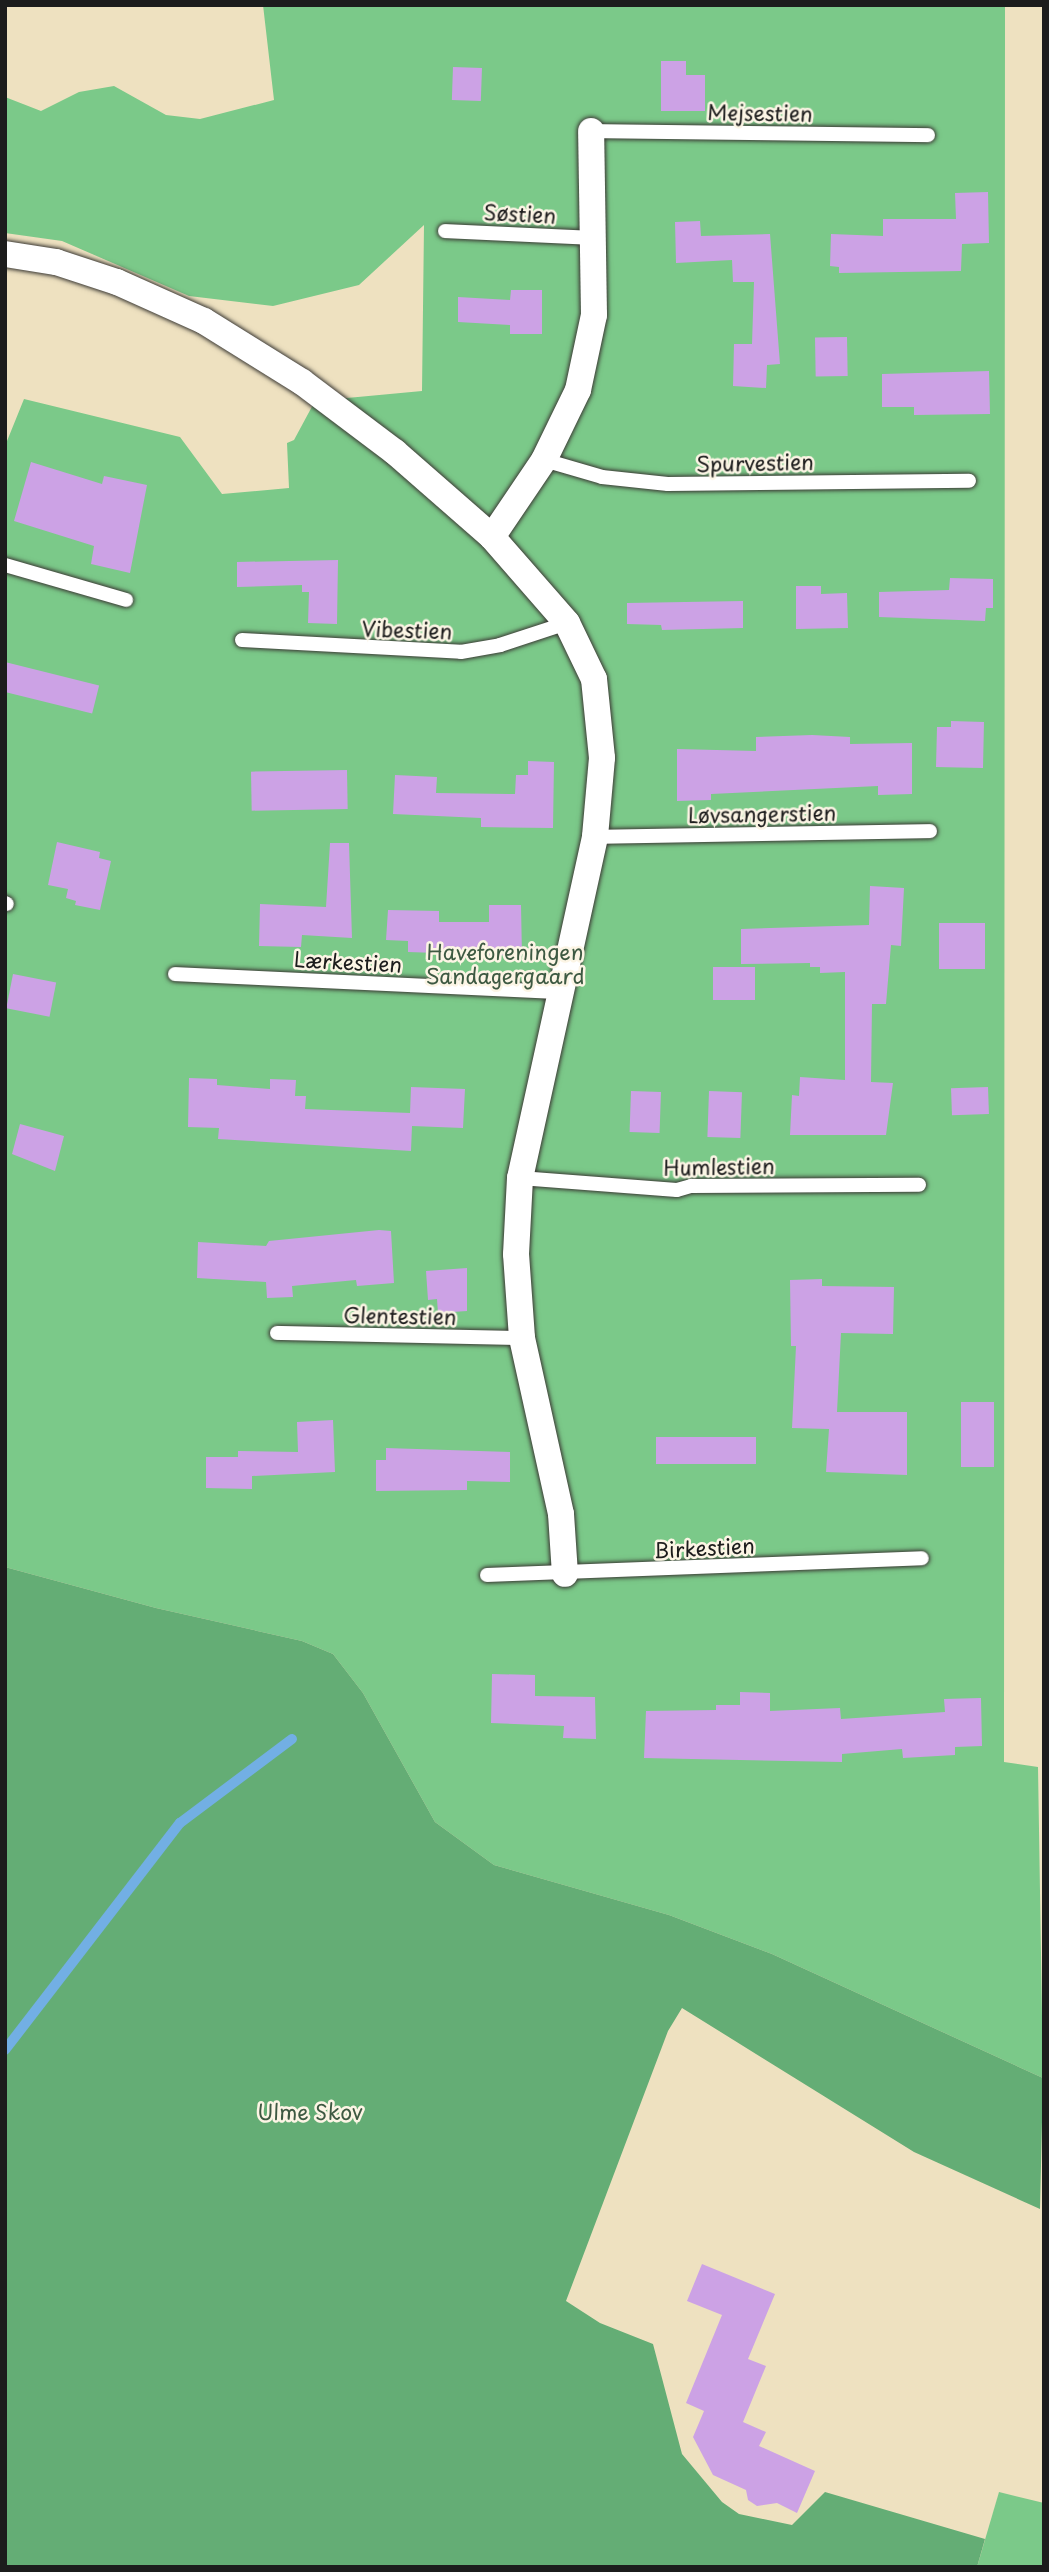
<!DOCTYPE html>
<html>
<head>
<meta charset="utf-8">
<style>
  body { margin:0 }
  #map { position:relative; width:1049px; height:2572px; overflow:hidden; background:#eee1c0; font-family:"Playpen Sans",sans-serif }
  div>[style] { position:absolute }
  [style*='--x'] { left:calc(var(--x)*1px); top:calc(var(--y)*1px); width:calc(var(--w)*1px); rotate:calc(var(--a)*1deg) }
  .green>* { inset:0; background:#7bc989 }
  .forest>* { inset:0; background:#64ad75 }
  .stream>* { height:10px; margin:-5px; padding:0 5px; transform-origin:5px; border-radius:5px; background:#72afe4 }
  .building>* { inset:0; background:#cca2e5; transform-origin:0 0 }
  .roads { filter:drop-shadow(0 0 2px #3c3a35) drop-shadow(0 0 2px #3c3a35) }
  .service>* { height:14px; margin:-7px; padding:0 7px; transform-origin:7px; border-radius:7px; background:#fff }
  .minor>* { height:26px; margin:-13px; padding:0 13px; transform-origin:13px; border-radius:13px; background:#fff }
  span { translate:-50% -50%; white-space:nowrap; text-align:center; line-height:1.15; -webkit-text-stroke:5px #fcf5e5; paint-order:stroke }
  .street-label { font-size:21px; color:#1c1c1c }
  .park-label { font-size:21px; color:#3d5942 }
  .frame { position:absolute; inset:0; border:7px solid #1c1c1c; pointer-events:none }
</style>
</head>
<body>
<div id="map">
  <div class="green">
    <div style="clip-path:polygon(263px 5px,1005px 5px,1004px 1762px,1038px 1767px,1043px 2078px,772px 1954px,669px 1915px,494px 1865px,435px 1822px,363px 1693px,333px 1654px,302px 1641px,156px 1608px,5px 1567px,5px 446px,24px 399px,180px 437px,222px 494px,289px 488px,287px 443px,294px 440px,315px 401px,422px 391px,424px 225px,359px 285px,273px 306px,189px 296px,62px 241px,5px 233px,5px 97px,41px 111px,79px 92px,114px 86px,166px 115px,200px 119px,274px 100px)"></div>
    <div style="clip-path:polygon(999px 2492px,1044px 2503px,1044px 2567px,977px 2567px)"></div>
  </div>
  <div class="forest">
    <div style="clip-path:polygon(5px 1567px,156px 1608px,302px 1641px,333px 1654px,363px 1693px,435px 1822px,494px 1865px,669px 1915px,772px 1954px,1043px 2078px,1040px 2209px,914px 2152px,682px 2008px,668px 2031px,566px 2301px,600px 2323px,653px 2344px,682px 2454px,722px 2502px,739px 2514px,792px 2525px,825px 2492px,985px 2539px,977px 2567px,5px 2567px)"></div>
  </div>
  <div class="stream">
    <div style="--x:5;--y:2050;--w:287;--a:-52.4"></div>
    <div style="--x:180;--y:1823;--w:140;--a:-36.9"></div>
  </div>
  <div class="building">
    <div style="clip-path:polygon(661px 61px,686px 61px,686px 75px,705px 75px,705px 111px,661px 111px)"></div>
    <div style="left:453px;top:67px;width:29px;height:33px;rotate:2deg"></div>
    <div style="clip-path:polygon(988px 192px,989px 243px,962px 244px,961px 271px,839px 273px,839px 267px,830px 266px,831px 234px,883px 236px,883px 219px,956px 219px,955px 193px)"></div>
    <div style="clip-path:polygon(700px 221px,701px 236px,770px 234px,780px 364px,767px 365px,766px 388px,733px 386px,734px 344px,752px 344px,754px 282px,733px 282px,732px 260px,676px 263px,675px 222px)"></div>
    <div style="clip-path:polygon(511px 290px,542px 290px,542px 334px,510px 334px,510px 325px,458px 322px,458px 297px,510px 300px)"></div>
    <div style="left:847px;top:337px;width:39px;height:32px;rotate:89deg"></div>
    <div style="clip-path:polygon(989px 371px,990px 414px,914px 415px,914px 407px,882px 407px,882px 374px)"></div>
    <div style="clip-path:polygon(31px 462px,102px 484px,104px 476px,147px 485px,130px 573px,91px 564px,94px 546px,14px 521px)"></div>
    <div style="clip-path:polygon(338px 560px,337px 624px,308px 623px,309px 592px,302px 592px,302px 585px,237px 587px,237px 562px)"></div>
    <div style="clip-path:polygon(950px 578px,993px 579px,993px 608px,986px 608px,985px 621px,879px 617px,879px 592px,949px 590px)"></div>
    <div style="clip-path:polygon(796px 586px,821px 586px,821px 594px,847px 593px,848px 628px,796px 629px)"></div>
    <div style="clip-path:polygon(743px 601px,743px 628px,662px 630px,661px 625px,627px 624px,627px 603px)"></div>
    <div style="left:5px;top:662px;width:97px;height:29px;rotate:14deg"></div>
    <div style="clip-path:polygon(951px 721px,984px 722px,983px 768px,936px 767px,937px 727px,951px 727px)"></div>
    <div style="clip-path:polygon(812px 735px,850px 737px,850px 744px,912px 743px,912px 794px,878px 795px,878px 786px,711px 794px,711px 800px,677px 801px,677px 749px,756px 751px,756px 737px)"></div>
    <div style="clip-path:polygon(528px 761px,554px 762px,553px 828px,481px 827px,481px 818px,393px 814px,395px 775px,437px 777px,436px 793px,515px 794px,516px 775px,528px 775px)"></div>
    <div style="left:347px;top:770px;width:39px;height:96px;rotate:89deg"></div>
    <div style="clip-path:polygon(57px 842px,100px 852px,99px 858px,111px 861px,100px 910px,75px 905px,76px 901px,66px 898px,68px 889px,48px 885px)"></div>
    <div style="clip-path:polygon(330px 843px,349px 843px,352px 938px,302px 935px,301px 947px,259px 946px,260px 904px,326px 907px)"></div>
    <div style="clip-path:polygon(870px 886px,904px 888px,901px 946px,891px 945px,886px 1004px,872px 1004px,871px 1082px,893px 1083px,886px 1135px,790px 1135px,792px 1095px,799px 1096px,800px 1077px,845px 1080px,845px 972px,820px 973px,820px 967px,810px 967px,810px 963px,741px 964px,741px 929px,869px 925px)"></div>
    <div style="clip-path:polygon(489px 905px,521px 905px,522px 956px,408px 952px,408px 941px,386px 940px,388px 910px,439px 911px,439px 922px,489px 922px)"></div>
    <div style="left:985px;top:923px;width:46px;height:46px;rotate:90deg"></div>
    <div style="left:713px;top:967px;width:42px;height:33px"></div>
    <div style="left:13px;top:974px;width:44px;height:35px;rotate:11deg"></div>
    <div style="clip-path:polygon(189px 1078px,217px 1079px,217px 1085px,270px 1089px,270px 1079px,296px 1080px,295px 1096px,306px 1096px,305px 1109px,410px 1113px,411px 1087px,465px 1089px,463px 1128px,412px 1126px,411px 1151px,218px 1139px,219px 1128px,188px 1127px)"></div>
    <div style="left:988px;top:1087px;width:27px;height:37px;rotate:88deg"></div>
    <div style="left:631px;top:1091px;width:30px;height:41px;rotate:2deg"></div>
    <div style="left:709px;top:1091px;width:33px;height:46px;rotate:2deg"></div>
    <div style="clip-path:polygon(20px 1124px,64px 1136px,55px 1171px,12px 1154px)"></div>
    <div style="clip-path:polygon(379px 1230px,391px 1231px,394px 1283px,357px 1286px,356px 1280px,292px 1286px,293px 1297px,267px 1298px,266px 1282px,197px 1278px,198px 1242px,266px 1246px,269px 1241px)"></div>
    <div style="clip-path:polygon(467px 1268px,467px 1311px,438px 1313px,437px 1299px,428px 1300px,426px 1271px)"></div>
    <div style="clip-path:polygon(822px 1279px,822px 1286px,894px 1287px,893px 1334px,841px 1333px,837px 1412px,907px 1412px,907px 1475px,826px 1472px,829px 1429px,792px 1428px,796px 1346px,791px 1346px,790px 1280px)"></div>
    <div style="left:961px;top:1402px;width:33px;height:65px"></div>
    <div style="clip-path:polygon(333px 1420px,335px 1472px,252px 1476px,252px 1489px,206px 1488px,206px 1457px,238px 1457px,238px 1451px,298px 1452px,297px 1422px)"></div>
    <div style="left:756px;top:1437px;width:27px;height:100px;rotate:90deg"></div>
    <div style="clip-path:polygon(386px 1448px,510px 1452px,510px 1482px,467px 1481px,467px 1490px,376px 1491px,376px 1460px,386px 1460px)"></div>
    <div style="clip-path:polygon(492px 1674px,535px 1675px,535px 1696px,595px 1697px,596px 1739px,563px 1738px,564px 1726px,491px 1723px)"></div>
    <div style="clip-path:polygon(740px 1692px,770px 1693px,770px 1711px,840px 1708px,841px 1719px,945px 1712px,944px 1699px,981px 1698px,982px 1746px,955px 1747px,955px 1755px,903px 1758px,902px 1749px,842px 1754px,842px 1762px,644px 1758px,646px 1711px,716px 1710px,716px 1705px,740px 1705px)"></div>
    <div style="clip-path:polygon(702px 2264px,775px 2294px,748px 2359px,766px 2366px,743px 2422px,766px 2432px,759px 2446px,815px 2471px,797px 2513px,777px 2503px,757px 2506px,748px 2500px,746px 2490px,713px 2475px,693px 2437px,704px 2411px,686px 2403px,722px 2315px,687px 2301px)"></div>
  </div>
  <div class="roads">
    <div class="service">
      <div style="--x:591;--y:131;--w:337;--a:0.7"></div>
      <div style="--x:445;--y:231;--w:148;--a:2.7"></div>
      <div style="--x:544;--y:460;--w:60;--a:16.3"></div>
      <div style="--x:602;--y:477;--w:66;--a:6.1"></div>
      <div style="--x:668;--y:484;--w:301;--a:-0.6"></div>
      <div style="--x:5;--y:565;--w:126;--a:16.1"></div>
      <div style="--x:242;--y:640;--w:219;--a:3.1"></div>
      <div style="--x:461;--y:652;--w:40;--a:-10"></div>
      <div style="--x:500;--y:645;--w:71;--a:-18.2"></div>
      <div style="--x:595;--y:837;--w:335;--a:-1"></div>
      <div style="--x:5;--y:903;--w:2;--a:27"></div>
      <div style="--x:175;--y:974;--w:386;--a:2.7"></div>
      <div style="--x:520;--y:1178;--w:157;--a:4.4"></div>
      <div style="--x:677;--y:1190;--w:15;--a:-16"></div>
      <div style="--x:691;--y:1186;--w:228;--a:-0.3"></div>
      <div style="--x:277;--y:1333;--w:245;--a:1.2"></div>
      <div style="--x:487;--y:1575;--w:435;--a:-2.2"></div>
    </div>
    <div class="minor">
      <div style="--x:5;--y:254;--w:52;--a:8.9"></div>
      <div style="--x:56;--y:262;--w:64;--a:18.2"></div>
      <div style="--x:117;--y:282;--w:95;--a:24.1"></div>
      <div style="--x:204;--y:321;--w:115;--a:31.9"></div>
      <div style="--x:302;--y:382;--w:116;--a:37"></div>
      <div style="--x:395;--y:452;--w:129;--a:41.2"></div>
      <div style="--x:492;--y:537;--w:114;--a:48.9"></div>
      <div style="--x:567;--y:623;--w:62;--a:64.3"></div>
      <div style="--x:594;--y:679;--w:79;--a:84.2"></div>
      <div style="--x:602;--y:758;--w:79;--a:95.1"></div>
      <div style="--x:595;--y:837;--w:349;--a:102.4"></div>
      <div style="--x:520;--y:1178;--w:76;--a:93"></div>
      <div style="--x:516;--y:1254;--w:84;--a:85.9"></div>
      <div style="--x:522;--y:1338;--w:180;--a:77.5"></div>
      <div style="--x:561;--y:1514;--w:60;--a:86.2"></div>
      <div style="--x:492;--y:537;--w:93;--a:-56"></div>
      <div style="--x:544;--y:460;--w:78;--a:-64.1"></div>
      <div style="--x:578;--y:390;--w:77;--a:-78"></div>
      <div style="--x:594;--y:315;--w:184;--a:-90.9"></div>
    </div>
  </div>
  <div class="street-label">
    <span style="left:760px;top:112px;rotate:1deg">Mejsestien</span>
    <span style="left:520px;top:213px;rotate:3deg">Søstien</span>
    <span style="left:755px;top:462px;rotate:-1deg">Spurvestien</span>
    <span style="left:407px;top:629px;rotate:2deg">Vibestien</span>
    <span style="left:762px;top:813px;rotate:-1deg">Løvsangerstien</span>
    <span style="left:348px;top:961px;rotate:3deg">Lærkestien</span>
    <span style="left:719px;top:1166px;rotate:-1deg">Humlestien</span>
    <span style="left:400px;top:1315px;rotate:1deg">Glentestien</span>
    <span style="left:704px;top:1547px;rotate:-3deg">Birkestien</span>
  </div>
  <div class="park-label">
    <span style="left:505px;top:963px">Haveforeningen<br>Sandagergaard</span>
    <span style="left:310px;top:2111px">Ulme Skov</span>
  </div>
  <div class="frame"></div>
</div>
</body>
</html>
